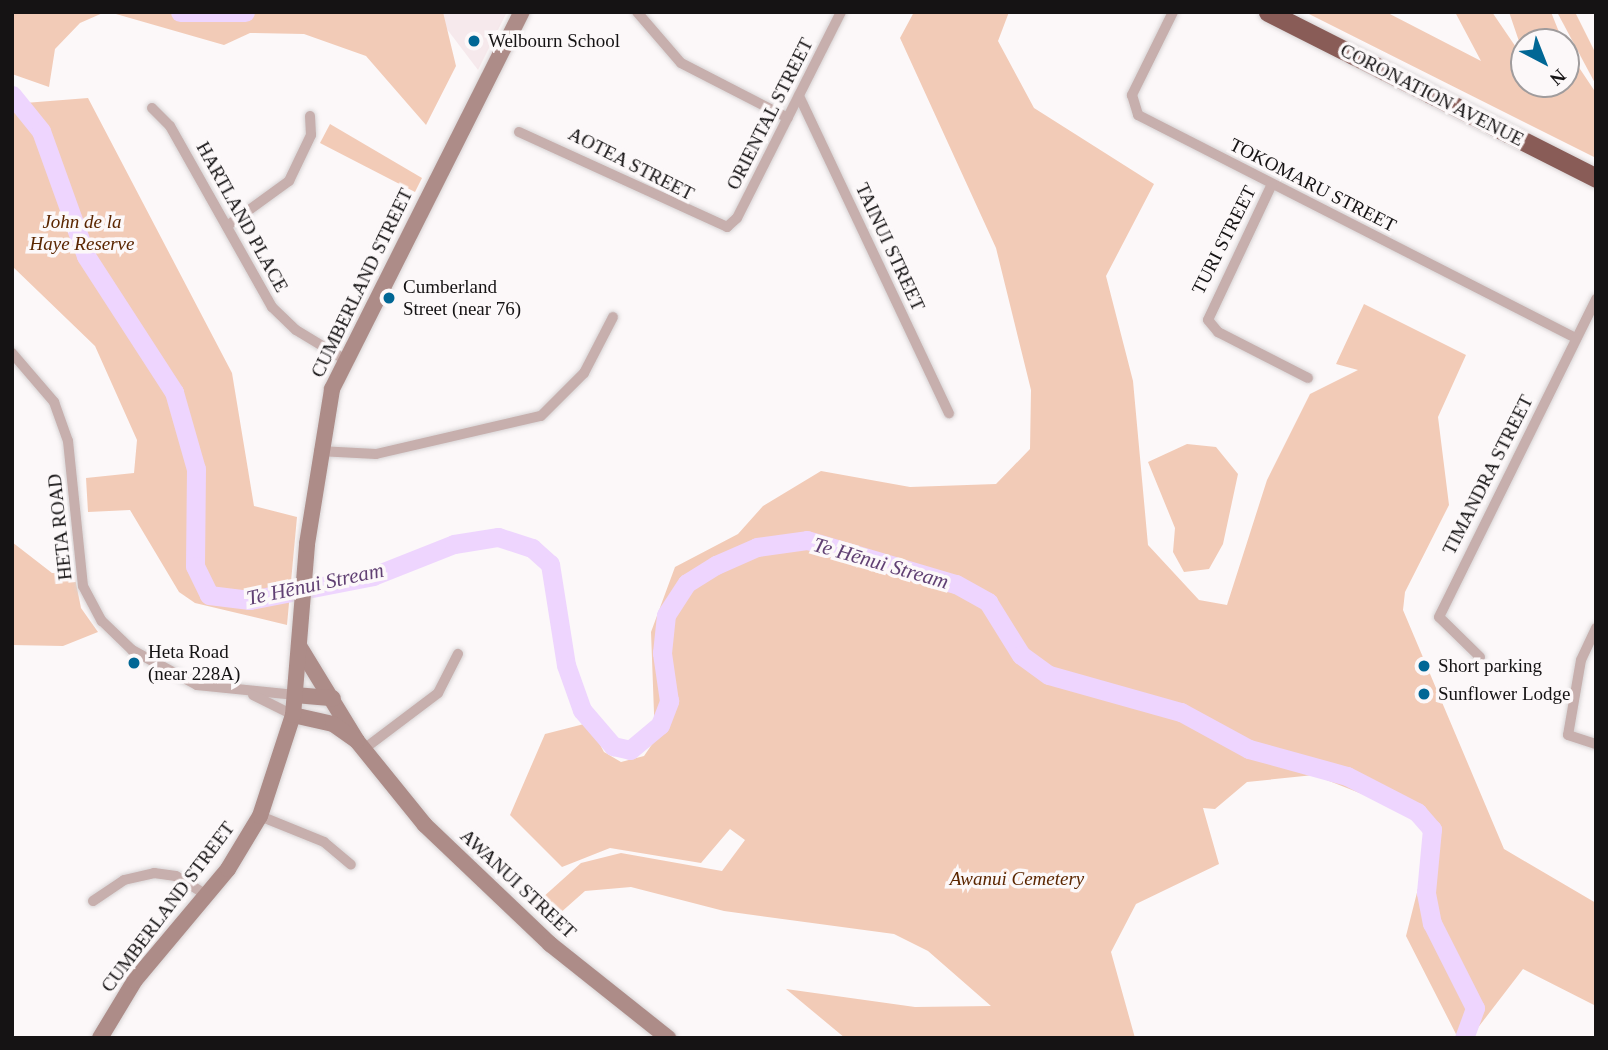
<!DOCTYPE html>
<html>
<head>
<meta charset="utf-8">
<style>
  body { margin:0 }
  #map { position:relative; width:1608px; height:1050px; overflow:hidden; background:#fcf8f9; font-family:Georgia,serif }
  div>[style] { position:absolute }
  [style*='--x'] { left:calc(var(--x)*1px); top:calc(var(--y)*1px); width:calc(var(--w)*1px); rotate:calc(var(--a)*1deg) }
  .built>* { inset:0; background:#f6e9ec }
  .green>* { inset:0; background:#f2cbb7 }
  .river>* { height:19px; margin:-9.5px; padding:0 9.5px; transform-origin:9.5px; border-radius:9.5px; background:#eed5fe }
  .roads { filter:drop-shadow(0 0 2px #d7d3d4) drop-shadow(0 0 2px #d7d3d4) }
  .street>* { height:10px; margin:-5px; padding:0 5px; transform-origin:5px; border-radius:5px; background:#c7afad }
  .secondary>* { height:16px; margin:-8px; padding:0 8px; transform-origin:8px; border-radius:8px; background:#ad8c88 }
  .highway>* { height:19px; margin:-9.5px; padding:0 9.5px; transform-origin:9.5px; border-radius:9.5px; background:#895c57 }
  .dots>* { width:19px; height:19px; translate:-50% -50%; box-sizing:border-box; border:4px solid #fcf8f9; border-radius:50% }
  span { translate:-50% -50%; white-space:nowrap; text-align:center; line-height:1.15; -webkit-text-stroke:7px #fcf8f9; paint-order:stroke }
  .poi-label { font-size:19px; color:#151314 }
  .left { translate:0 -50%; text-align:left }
  .street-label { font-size:19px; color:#151314 }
  .park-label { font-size:19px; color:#5b2600; font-style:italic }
  .water-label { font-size:21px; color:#604073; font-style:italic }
  .frame { position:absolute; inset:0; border:14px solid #151314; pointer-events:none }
  .north { position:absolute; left:1510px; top:28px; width:70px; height:70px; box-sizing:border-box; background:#fcf8f9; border:2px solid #a09c9d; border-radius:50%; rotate:138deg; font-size:19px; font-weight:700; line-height:28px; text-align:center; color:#151314 }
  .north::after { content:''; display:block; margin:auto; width:24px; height:32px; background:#016795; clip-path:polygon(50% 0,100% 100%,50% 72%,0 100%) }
</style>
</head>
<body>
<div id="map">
  <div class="built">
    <div style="clip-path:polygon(434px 12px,507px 12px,478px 70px)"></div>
  </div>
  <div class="green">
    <div style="clip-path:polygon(12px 12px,105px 12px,80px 23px,55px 49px,49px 87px,12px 74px)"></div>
    <div style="clip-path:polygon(109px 12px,443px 12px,456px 66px,426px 125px,366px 56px,304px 34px,250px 33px,224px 45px)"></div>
    <div style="clip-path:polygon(914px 12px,1009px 12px,998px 41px,1034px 108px,1154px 184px,1106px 276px,1133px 381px,1148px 545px,1199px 600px,1227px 605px,1267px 480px,1310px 394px,1358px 370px,1336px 364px,1364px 304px,1466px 355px,1438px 417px,1449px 505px,1405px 592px,1403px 610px,1504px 849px,1596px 903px,1596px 1006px,1523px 969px,1470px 1038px,1458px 1038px,1406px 936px,1428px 849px,1424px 831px,1400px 809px,1314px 775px,1247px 782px,1215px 809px,1203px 808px,1219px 864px,1136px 904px,1111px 952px,1135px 1038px,845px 1038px,786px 989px,915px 1007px,991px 1006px,928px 951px,894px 934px,724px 911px,631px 887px,585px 891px,550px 922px,532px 907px,581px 863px,621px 853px,722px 871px,745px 840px,730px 829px,701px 863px,610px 848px,562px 867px,510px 815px,545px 734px,588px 723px,604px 752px,621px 762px,644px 756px,655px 740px,651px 632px,675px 567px,738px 534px,763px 506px,821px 471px,910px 487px,996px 484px,1030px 449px,1031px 390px,996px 248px,900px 38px)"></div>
    <div style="clip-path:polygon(1305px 12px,1386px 12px,1481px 61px,1455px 12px,1492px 12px,1524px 59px,1524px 84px,1566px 84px,1566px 48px,1596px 93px,1596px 158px)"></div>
    <div style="clip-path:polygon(1509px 12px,1551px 12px,1563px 42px,1524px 42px,1524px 56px)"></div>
    <div style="clip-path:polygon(1557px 12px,1575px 12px,1596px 54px,1596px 85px)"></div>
    <div style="clip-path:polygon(88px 98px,232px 373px,254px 506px,297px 517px,287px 625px,195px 603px,179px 592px,130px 510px,88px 512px,86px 478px,134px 473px,137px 440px,95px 346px,12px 266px,12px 104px)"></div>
    <div style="clip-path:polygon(330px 124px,422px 178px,415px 192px,320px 143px)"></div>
    <div style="clip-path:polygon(1187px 444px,1216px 447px,1238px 474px,1223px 544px,1209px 569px,1184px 572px,1173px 552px,1175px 528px,1148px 462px)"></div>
    <div style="clip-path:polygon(12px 542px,52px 573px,74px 573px,81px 608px,98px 632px,63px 646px,12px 645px)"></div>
  </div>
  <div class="river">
    <div style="--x:180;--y:12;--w:65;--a:0"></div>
    <div style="--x:12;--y:95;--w:46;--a:51.1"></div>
    <div style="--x:41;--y:131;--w:133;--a:70.2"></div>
    <div style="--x:86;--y:256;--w:162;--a:57.1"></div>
    <div style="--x:174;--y:392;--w:80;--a:74.1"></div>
    <div style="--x:196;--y:469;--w:97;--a:90.6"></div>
    <div style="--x:195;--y:566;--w:32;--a:64"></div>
    <div style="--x:209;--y:595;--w:41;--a:7"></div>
    <div style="--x:250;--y:600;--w:125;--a:-11"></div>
    <div style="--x:373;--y:576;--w:87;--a:-21.6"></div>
    <div style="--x:454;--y:544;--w:45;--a:-9"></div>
    <div style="--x:498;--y:537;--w:36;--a:18"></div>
    <div style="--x:532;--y:548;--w:24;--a:42"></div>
    <div style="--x:550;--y:564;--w:102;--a:81"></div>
    <div style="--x:566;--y:665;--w:48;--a:70.4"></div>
    <div style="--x:582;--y:710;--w:48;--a:49.3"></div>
    <div style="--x:613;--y:746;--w:17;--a:13"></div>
    <div style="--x:630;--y:750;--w:39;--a:-40"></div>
    <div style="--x:660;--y:725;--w:26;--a:-69"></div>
    <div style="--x:669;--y:701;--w:49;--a:-98.3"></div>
    <div style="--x:662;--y:653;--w:38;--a:-84"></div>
    <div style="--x:666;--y:615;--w:38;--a:-57"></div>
    <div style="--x:687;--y:583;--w:34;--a:-32"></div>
    <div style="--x:716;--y:565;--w:45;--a:-23.7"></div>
    <div style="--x:757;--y:547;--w:50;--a:-8"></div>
    <div style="--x:807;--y:540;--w:155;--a:16.5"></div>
    <div style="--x:956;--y:584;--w:37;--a:29"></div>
    <div style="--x:988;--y:602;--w:62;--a:58.1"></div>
    <div style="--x:1021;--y:655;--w:34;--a:36"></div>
    <div style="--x:1049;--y:675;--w:137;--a:15.7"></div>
    <div style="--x:1181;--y:712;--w:77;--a:28.6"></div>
    <div style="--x:1249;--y:749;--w:102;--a:15.4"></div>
    <div style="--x:1347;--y:776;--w:79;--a:27.2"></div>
    <div style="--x:1417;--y:812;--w:23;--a:49"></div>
    <div style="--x:1432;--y:829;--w:64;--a:95.4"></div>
    <div style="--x:1426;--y:893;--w:31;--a:79"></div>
    <div style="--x:1432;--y:923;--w:95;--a:63.2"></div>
    <div style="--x:1475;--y:1008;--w:32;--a:110"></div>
  </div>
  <div class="roads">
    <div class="street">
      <div style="--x:637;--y:12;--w:67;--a:49.2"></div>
      <div style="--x:681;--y:63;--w:120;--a:27.2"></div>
      <div style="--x:1173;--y:12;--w:93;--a:116.3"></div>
      <div style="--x:1132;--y:95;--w:21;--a:73"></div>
      <div style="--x:1138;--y:115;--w:492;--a:27"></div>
      <div style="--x:799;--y:96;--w:351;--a:64.7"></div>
      <div style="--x:152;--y:108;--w:25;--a:45"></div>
      <div style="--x:170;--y:126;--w:208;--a:60.6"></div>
      <div style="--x:272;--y:307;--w:33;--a:44"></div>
      <div style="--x:296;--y:330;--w:56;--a:31.1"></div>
      <div style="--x:519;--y:132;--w:229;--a:24.5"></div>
      <div style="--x:727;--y:227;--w:13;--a:-42"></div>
      <div style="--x:737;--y:218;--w:231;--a:-63.2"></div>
      <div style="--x:1272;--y:184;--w:150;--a:115.2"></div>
      <div style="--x:1208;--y:320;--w:16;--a:50"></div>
      <div style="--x:1218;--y:332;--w:101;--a:27.1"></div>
      <div style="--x:227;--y:226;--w:77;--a:-36"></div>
      <div style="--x:289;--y:181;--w:51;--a:-64.4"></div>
      <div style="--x:311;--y:135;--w:19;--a:-93"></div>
      <div style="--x:12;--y:353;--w:65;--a:49.4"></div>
      <div style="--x:54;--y:402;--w:41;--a:70.3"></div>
      <div style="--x:68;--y:441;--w:146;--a:84.1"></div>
      <div style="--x:83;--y:586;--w:40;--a:62"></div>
      <div style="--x:102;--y:621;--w:42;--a:44"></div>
      <div style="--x:132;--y:650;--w:74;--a:28.3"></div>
      <div style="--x:197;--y:685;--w:99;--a:5.8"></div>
      <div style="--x:319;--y:451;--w:57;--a:3"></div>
      <div style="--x:376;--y:454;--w:169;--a:-13"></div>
      <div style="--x:541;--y:416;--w:61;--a:-45"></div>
      <div style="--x:584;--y:373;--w:63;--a:-62.6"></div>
      <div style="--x:1596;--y:628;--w:35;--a:115"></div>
      <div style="--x:1581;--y:660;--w:76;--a:99.8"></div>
      <div style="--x:1568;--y:735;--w:29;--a:18"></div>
      <div style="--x:1480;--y:657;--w:57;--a:-135.7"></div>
      <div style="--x:1439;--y:617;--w:355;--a:-63.7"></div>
      <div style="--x:253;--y:695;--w:45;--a:26.6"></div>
      <div style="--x:364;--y:749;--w:93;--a:-37.1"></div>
      <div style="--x:438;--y:693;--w:44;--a:-62.9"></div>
      <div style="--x:260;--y:816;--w:69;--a:22.1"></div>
      <div style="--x:324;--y:842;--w:35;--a:40"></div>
      <div style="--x:93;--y:901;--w:37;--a:-34"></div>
      <div style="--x:124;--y:880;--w:31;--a:-13"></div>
      <div style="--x:154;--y:873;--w:22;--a:8"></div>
      <div style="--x:176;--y:876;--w:36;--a:32"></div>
    </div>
    <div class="secondary">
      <div style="--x:299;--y:646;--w:111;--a:58.6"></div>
      <div style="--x:357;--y:741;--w:108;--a:51"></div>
      <div style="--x:425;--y:825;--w:173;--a:43.6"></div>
      <div style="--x:550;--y:944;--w:151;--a:38.5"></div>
      <div style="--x:295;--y:695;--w:38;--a:5"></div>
      <div style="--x:293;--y:715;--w:41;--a:12.7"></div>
      <div style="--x:333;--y:724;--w:29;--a:35"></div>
      <div style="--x:100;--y:1038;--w:68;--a:-58.9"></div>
      <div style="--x:135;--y:980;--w:145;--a:-50"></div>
      <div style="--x:228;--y:869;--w:62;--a:-58.9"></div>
      <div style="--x:260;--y:816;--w:106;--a:-71.9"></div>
      <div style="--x:293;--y:715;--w:172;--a:-85.3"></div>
      <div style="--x:307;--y:544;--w:157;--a:-80.8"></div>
      <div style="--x:332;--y:389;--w:422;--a:-63.3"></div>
    </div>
    <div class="highway">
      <div style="--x:1268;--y:12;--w:368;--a:26.8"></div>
    </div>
  </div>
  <div class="dots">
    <div style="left:474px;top:41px;background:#016795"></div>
    <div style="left:389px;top:298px;background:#016795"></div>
    <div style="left:134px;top:663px;background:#016795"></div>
    <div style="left:1424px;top:666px;background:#016795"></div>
    <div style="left:1424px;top:694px;background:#016795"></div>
  </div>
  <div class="poi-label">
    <span class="left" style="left:488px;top:41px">Welbourn School</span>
    <span class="left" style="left:403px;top:298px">Cumberland<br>Street (near 76)</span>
    <span class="left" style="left:148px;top:663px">Heta Road<br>(near 228A)</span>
    <span class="left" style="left:1438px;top:666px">Short parking</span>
    <span class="left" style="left:1438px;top:694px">Sunflower Lodge</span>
  </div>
  <div class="street-label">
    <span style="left:1432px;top:95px;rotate:27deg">CORONATION AVENUE</span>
    <span style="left:770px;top:114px;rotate:-63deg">ORIENTAL STREET</span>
    <span style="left:631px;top:164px;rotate:27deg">AOTEA STREET</span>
    <span style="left:1313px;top:185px;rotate:27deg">TOKOMARU STREET</span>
    <span style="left:242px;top:217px;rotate:61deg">HARTLAND PLACE</span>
    <span style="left:1224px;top:240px;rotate:-63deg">TURI STREET</span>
    <span style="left:890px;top:247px;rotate:65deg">TAINUI STREET</span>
    <span style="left:362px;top:283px;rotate:-64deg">CUMBERLAND STREET</span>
    <span style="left:1488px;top:475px;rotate:-63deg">TIMANDRA STREET</span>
    <span style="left:60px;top:527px;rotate:-96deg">HETA ROAD</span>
    <span style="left:518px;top:884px;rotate:43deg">AWANUI STREET</span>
    <span style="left:168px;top:907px;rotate:-53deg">CUMBERLAND STREET</span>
  </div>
  <div class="park-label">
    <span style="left:82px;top:233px">John de la<br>Haye Reserve</span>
    <span style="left:1017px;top:879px">Awanui Cemetery</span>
  </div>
  <div class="water-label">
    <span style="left:881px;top:563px;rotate:16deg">Te Hēnui Stream</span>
    <span style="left:315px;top:584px;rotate:-12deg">Te Hēnui Stream</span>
  </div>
  <div class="frame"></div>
  <div class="north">N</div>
</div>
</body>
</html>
